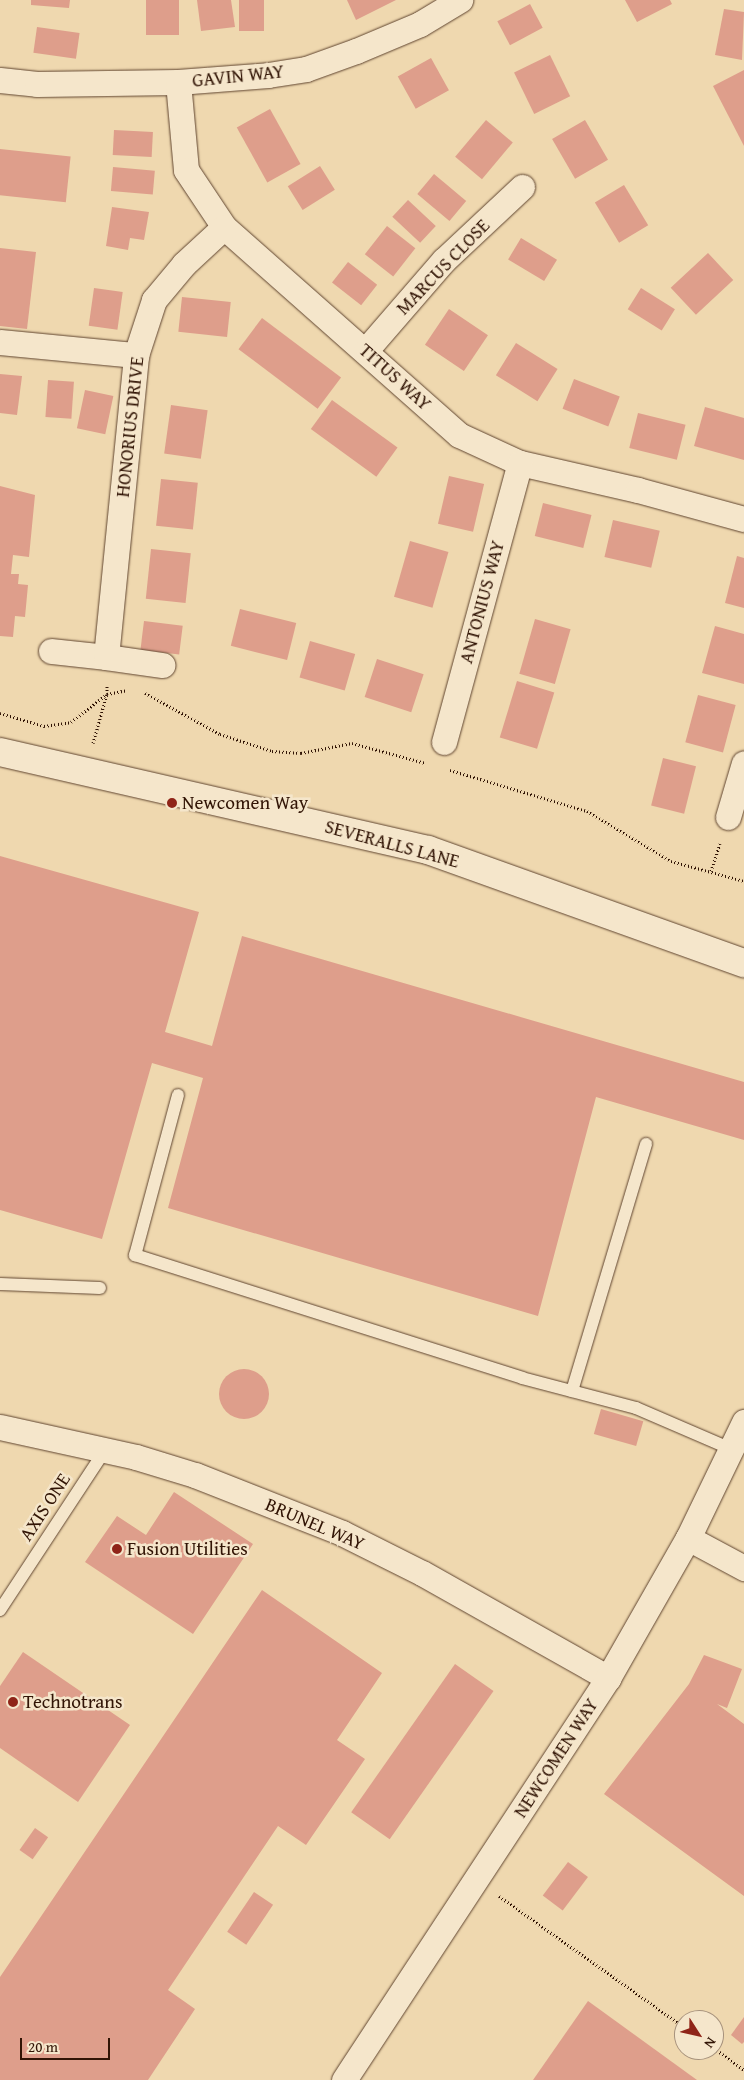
<!DOCTYPE html>
<html>
<head>
<meta charset="utf-8">
<style>
  body { margin:0 }
  #map { position:relative; width:744px; height:2080px; overflow:hidden; background:#efd8af; font-family:"Gentium Book Plus",serif }
  div>[style] { position:absolute }
  [style*='--x'] { left:calc(var(--x)*1px); top:calc(var(--y)*1px); width:calc(var(--w)*1px); rotate:calc(var(--a)*1deg) }
  .building>* { inset:0; background:#de9e8b; transform-origin:0 0 }
  .round { border-radius:50% }
  .path>* { height:3px; margin-top:-1.5px; transform-origin:0; background:repeating-linear-gradient(90deg,#311405 0 1px,transparent 0 3.5px) }
  .roads { filter:drop-shadow(0 0 1px #604530) drop-shadow(0 0 1px #604530) }
  .lane>* { height:12px; margin:-6px; padding:0 6px; transform-origin:6px; border-radius:6px; background:#f5e6cb }
  .street>* { height:25px; margin:-12.5px; padding:0 12.5px; transform-origin:12.5px; border-radius:12.5px; background:#f5e6cb }
  .secondary>* { height:28px; margin:-14px; padding:0 14px; transform-origin:14px; border-radius:14px; background:#f5e6cb }
  .dots>* { width:14px; height:14px; translate:-50% -50%; box-sizing:border-box; border:2px solid #f5e6cb; border-radius:50% }
  span { translate:-50% -50%; white-space:nowrap; text-align:center; line-height:1.15; -webkit-text-stroke:5px #f5e6cb; paint-order:stroke }
  .street-label { font-size:19px; color:#311405 }
  .poi-label { font-size:19px; color:#311405 }
  .left { translate:0 -50%; text-align:left }
  .north { position:absolute; left:674px; top:2010px; width:50px; height:50px; box-sizing:border-box; background:#f5e6cb; border:1px solid #a7927c; border-radius:50%; rotate:125deg; font-size:14px; font-weight:700; line-height:20px; text-align:center; color:#311405 }
  .north::after { content:''; display:block; margin:auto; width:18px; height:22px; background:#8f2418; clip-path:polygon(50% 0,100% 100%,50% 72%,0 100%) }
  .scale { position:absolute; left:20px; top:2038px; width:90px; height:22px; box-sizing:border-box; border:2px solid #311405; border-top:0; padding-left:6px; font-size:15px; line-height:18px; white-space:nowrap; color:#311405; -webkit-text-stroke:4px #f5e6cb; paint-order:stroke }
</style>
</head>
<body>
<div id="map">
  <div class="building">
    <div style="clip-path:polygon(31px 0,70px 0,69px 8px,31px 5px)"></div>
    <div style="left:146px;top:0;width:33px;height:35px"></div>
    <div style="clip-path:polygon(197px 0,231px 0,235px 27px,201px 31px)"></div>
    <div style="left:239px;top:0;width:25px;height:31px"></div>
    <div style="clip-path:polygon(347px 0,396px 0,356px 20px)"></div>
    <div style="clip-path:polygon(625px 0,670px 0,672px 4px,637px 22px)"></div>
    <div style="left:530px;top:4px;width:27px;height:37px;rotate:62deg"></div>
    <div style="clip-path:polygon(724px 9px,744px 12px,742px 60px,715px 55px)"></div>
    <div style="left:37px;top:27px;width:43px;height:26px;rotate:8deg"></div>
    <div style="left:550px;top:55px;width:46px;height:40px;rotate:64deg"></div>
    <div style="left:431px;top:58px;width:37px;height:38px;rotate:61deg"></div>
    <div style="clip-path:polygon(744px 70px,744px 146px,713px 86px)"></div>
    <div style="left:270px;top:109px;width:63px;height:38px;rotate:61deg"></div>
    <div style="left:486px;top:120px;width:35px;height:48px;rotate:40deg"></div>
    <div style="left:585px;top:120px;width:46px;height:38px;rotate:60deg"></div>
    <div style="left:114px;top:130px;width:39px;height:25px;rotate:3deg"></div>
    <div style="left:0;top:149px;width:71px;height:46px;rotate:6deg"></div>
    <div style="left:320px;top:166px;width:28px;height:38px;rotate:58deg"></div>
    <div style="left:113px;top:167px;width:42px;height:24px;rotate:5deg"></div>
    <div style="left:434px;top:174px;width:42px;height:26px;rotate:40deg"></div>
    <div style="left:624px;top:185px;width:47px;height:34px;rotate:59deg"></div>
    <div style="left:408px;top:200px;width:38px;height:23px;rotate:43deg"></div>
    <div style="clip-path:polygon(112px 207px,149px 212px,144px 240px,130px 238px,128px 250px,106px 246px)"></div>
    <div style="left:387px;top:226px;width:36px;height:36px;rotate:38deg"></div>
    <div style="left:521px;top:238px;width:42px;height:25px;rotate:31deg"></div>
    <div style="clip-path:polygon(0 248px,36px 252px,27px 329px,0 326px)"></div>
    <div style="left:708px;top:253px;width:37px;height:51px;rotate:47deg"></div>
    <div style="left:348px;top:262px;width:37px;height:26px;rotate:38deg"></div>
    <div style="left:94px;top:288px;width:29px;height:38px;rotate:8deg"></div>
    <div style="left:641px;top:288px;width:40px;height:25px;rotate:32deg"></div>
    <div style="left:182px;top:297px;width:49px;height:35px;rotate:6deg"></div>
    <div style="left:449px;top:309px;width:47px;height:43px;rotate:34deg"></div>
    <div style="left:262px;top:318px;width:99px;height:39px;rotate:37deg"></div>
    <div style="left:516px;top:343px;width:49px;height:38px;rotate:32deg"></div>
    <div style="clip-path:polygon(0 374px,22px 376px,17px 415px,0 413px)"></div>
    <div style="left:574px;top:379px;width:49px;height:32px;rotate:21deg"></div>
    <div style="left:48px;top:380px;width:26px;height:37px;rotate:4deg"></div>
    <div style="left:85px;top:390px;width:29px;height:39px;rotate:12deg"></div>
    <div style="left:332px;top:400px;width:81px;height:36px;rotate:36deg"></div>
    <div style="left:171px;top:405px;width:37px;height:49px;rotate:8deg"></div>
    <div style="clip-path:polygon(705px 407px,744px 418px,744px 460px,694px 446px)"></div>
    <div style="left:638px;top:413px;width:49px;height:36px;rotate:14deg"></div>
    <div style="left:449px;top:476px;width:36px;height:49px;rotate:13deg"></div>
    <div style="left:161px;top:479px;width:37px;height:47px;rotate:6deg"></div>
    <div style="clip-path:polygon(0 486px,35px 495px,29px 557px,13px 555px,11px 574px,19px 574px,18px 584px,28px 585px,25px 617px,15px 616px,13px 637px,0 636px)"></div>
    <div style="left:543px;top:503px;width:50px;height:34px;rotate:14deg"></div>
    <div style="left:613px;top:520px;width:48px;height:38px;rotate:13deg"></div>
    <div style="left:410px;top:541px;width:40px;height:58px;rotate:16deg"></div>
    <div style="left:151px;top:549px;width:40px;height:50px;rotate:6deg"></div>
    <div style="clip-path:polygon(737px 556px,744px 558px,744px 608px,725px 603px)"></div>
    <div style="left:240px;top:609px;width:58px;height:38px;rotate:14deg"></div>
    <div style="left:535px;top:619px;width:37px;height:57px;rotate:16deg"></div>
    <div style="left:144px;top:621px;width:39px;height:29px;rotate:7deg"></div>
    <div style="clip-path:polygon(715px 626px,744px 634px,744px 684px,702px 673px)"></div>
    <div style="left:310px;top:641px;width:47px;height:38px;rotate:16deg"></div>
    <div style="left:377px;top:659px;width:49px;height:40px;rotate:18deg"></div>
    <div style="left:517px;top:681px;width:39px;height:59px;rotate:17deg"></div>
    <div style="left:698px;top:695px;width:39px;height:49px;rotate:15deg"></div>
    <div style="left:663px;top:758px;width:34px;height:49px;rotate:14deg"></div>
    <div style="clip-path:polygon(0 856px,199px 912px,165px 1032px,212px 1046px,242px 936px,744px 1082px,744px 1140px,596px 1097px,538px 1316px,168px 1208px,203px 1078px,152px 1063px,102px 1239px,0 1210px)"></div>
    <div class="round" style="left:219px;top:1369px;width:50px;height:50px"></div>
    <div style="left:601px;top:1409px;width:44px;height:26px;rotate:16deg"></div>
    <div style="clip-path:polygon(174px 1492px,253px 1544px,193px 1634px,85px 1562px,117px 1516px,146px 1535px)"></div>
    <div style="clip-path:polygon(262px 1590px,382px 1673px,337px 1740px,365px 1759px,306px 1845px,278px 1826px,168px 1990px,195px 2009px,148px 2080px,0 2080px,0 1977px)"></div>
    <div style="clip-path:polygon(23px 1652px,130px 1725px,78px 1802px,0 1748px,0 1686px)"></div>
    <div style="clip-path:polygon(704px 1655px,742px 1669px,727px 1708px,717px 1704px,744px 1724px,744px 1896px,604px 1794px,689px 1684px)"></div>
    <div style="left:455px;top:1664px;width:47px;height:181px;rotate:35deg"></div>
    <div style="left:35px;top:1828px;width:16px;height:27px;rotate:35deg"></div>
    <div style="left:568px;top:1862px;width:25px;height:42px;rotate:37deg"></div>
    <div style="left:254px;top:1892px;width:23px;height:48px;rotate:34deg"></div>
    <div style="clip-path:polygon(588px 2001px,697px 2080px,533px 2080px)"></div>
    <div style="clip-path:polygon(744px 2017px,744px 2042px,742px 2044px,731px 2035px)"></div>
  </div>
  <div class="path">
    <div style="--x:145;--y:693;--w:85;--a:28.7"></div>
    <div style="--x:220;--y:734;--w:55;--a:18.1"></div>
    <div style="--x:272;--y:751;--w:29;--a:4"></div>
    <div style="--x:301;--y:753;--w:52;--a:-11.1"></div>
    <div style="--x:352;--y:743;--w:76;--a:15.3"></div>
    <div style="--x:0;--y:713;--w:46;--a:16.5"></div>
    <div style="--x:44;--y:726;--w:27;--a:-8"></div>
    <div style="--x:71;--y:722;--w:46;--a:-37.9"></div>
    <div style="--x:107;--y:694;--w:20;--a:-11"></div>
    <div style="--x:93;--y:743;--w:51;--a:-74.1"></div>
    <div style="--x:107;--y:694;--w:10;--a:-90"></div>
    <div style="--x:450;--y:770;--w:143;--a:16.7"></div>
    <div style="--x:587;--y:811;--w:98;--a:30.8"></div>
    <div style="--x:671;--y:861;--w:76;--a:15.3"></div>
    <div style="--x:711;--y:871;--w:29;--a:-72"></div>
    <div style="--x:499;--y:1896;--w:227;--a:35.3"></div>
    <div style="--x:714;--y:2048;--w:37;--a:36"></div>
  </div>
  <div class="roads">
    <div class="lane">
      <div style="--x:178;--y:1095;--w:166;--a:105"></div>
      <div style="--x:135;--y:1255;--w:406;--a:17.6"></div>
      <div style="--x:522;--y:1378;--w:118;--a:14.7"></div>
      <div style="--x:636;--y:1408;--w:103;--a:23.3"></div>
      <div style="--x:0;--y:1284;--w:100;--a:2.3"></div>
      <div style="--x:572;--y:1391;--w:258;--a:-73.3"></div>
      <div style="--x:0;--y:1610;--w:191;--a:-56.7"></div>
    </div>
    <div class="street">
      <div style="--x:0;--y:80;--w:37;--a:6"></div>
      <div style="--x:37;--y:84;--w:141;--a:-0.8"></div>
      <div style="--x:178;--y:82;--w:90;--a:-4.4"></div>
      <div style="--x:268;--y:75;--w:38;--a:-9"></div>
      <div style="--x:306;--y:69;--w:53;--a:-19.8"></div>
      <div style="--x:356;--y:51;--w:69;--a:-22.9"></div>
      <div style="--x:420;--y:24;--w:47;--a:-31"></div>
      <div style="--x:178;--y:82;--w:88;--a:84.8"></div>
      <div style="--x:186;--y:170;--w:69;--a:56.3"></div>
      <div style="--x:224;--y:227;--w:314;--a:41.5"></div>
      <div style="--x:459;--y:435;--w:67;--a:24.7"></div>
      <div style="--x:520;--y:463;--w:121;--a:12.9"></div>
      <div style="--x:638;--y:490;--w:110;--a:15.3"></div>
      <div style="--x:0;--y:342;--w:137;--a:5.5"></div>
      <div style="--x:366;--y:350;--w:119;--a:-49.1"></div>
      <div style="--x:444;--y:260;--w:107;--a:-43.1"></div>
      <div style="--x:51;--y:651;--w:55;--a:6.2"></div>
      <div style="--x:106;--y:657;--w:303;--a:-84.3"></div>
      <div style="--x:136;--y:355;--w:58;--a:-71.9"></div>
      <div style="--x:154;--y:300;--w:47;--a:-50.2"></div>
      <div style="--x:184;--y:264;--w:54;--a:-42.8"></div>
      <div style="--x:106;--y:657;--w:57;--a:8.1"></div>
      <div style="--x:444;--y:742;--w:289;--a:-74.8"></div>
      <div style="--x:728;--y:817;--w:56;--a:-73.5"></div>
      <div style="--x:0;--y:1427;--w:139;--a:12.4"></div>
      <div style="--x:136;--y:1457;--w:62;--a:17"></div>
      <div style="--x:195;--y:1475;--w:158;--a:21.5"></div>
      <div style="--x:342;--y:1533;--w:89;--a:26.6"></div>
      <div style="--x:422;--y:1573;--w:214;--a:29.4"></div>
      <div style="--x:688;--y:1538;--w:64;--a:28.2"></div>
      <div style="--x:344;--y:2080;--w:481;--a:-56.7"></div>
      <div style="--x:608;--y:1678;--w:161;--a:-60.3"></div>
      <div style="--x:688;--y:1538;--w:129;--a:-64.2"></div>
    </div>
    <div class="secondary">
      <div style="--x:0;--y:752;--w:439;--a:12.9"></div>
      <div style="--x:428;--y:850;--w:336;--a:19.7"></div>
    </div>
  </div>
  <div class="dots">
    <div style="left:172px;top:803px;background:#8f2418"></div>
    <div style="left:117px;top:1549px;background:#8f2418"></div>
    <div style="left:13px;top:1702px;background:#8f2418"></div>
  </div>
  <div class="street-label">
    <span style="left:238px;top:76px;rotate:-6deg">GAVIN WAY</span>
    <span style="left:443px;top:267px;rotate:-46deg">MARCUS CLOSE</span>
    <span style="left:395px;top:377px;rotate:42deg">TITUS WAY</span>
    <span style="left:130px;top:427px;rotate:-84deg">HONORIUS DRIVE</span>
    <span style="left:482px;top:602px;rotate:-75deg">ANTONIUS WAY</span>
    <span style="left:392px;top:844px;rotate:15deg">SEVERALLS LANE</span>
    <span style="left:45px;top:1507px;rotate:-57deg">AXIS ONE</span>
    <span style="left:315px;top:1524px;rotate:23deg">BRUNEL WAY</span>
    <span style="left:556px;top:1758px;rotate:-57deg">NEWCOMEN WAY</span>
  </div>
  <div class="poi-label">
    <span class="left" style="left:182px;top:803px">Newcomen Way</span>
    <span class="left" style="left:127px;top:1549px">Fusion Utilities</span>
    <span class="left" style="left:23px;top:1702px">Technotrans</span>
  </div>
  <div class="north">N</div>
  <div class="scale">20 m</div>
</div>
</body>
</html>
